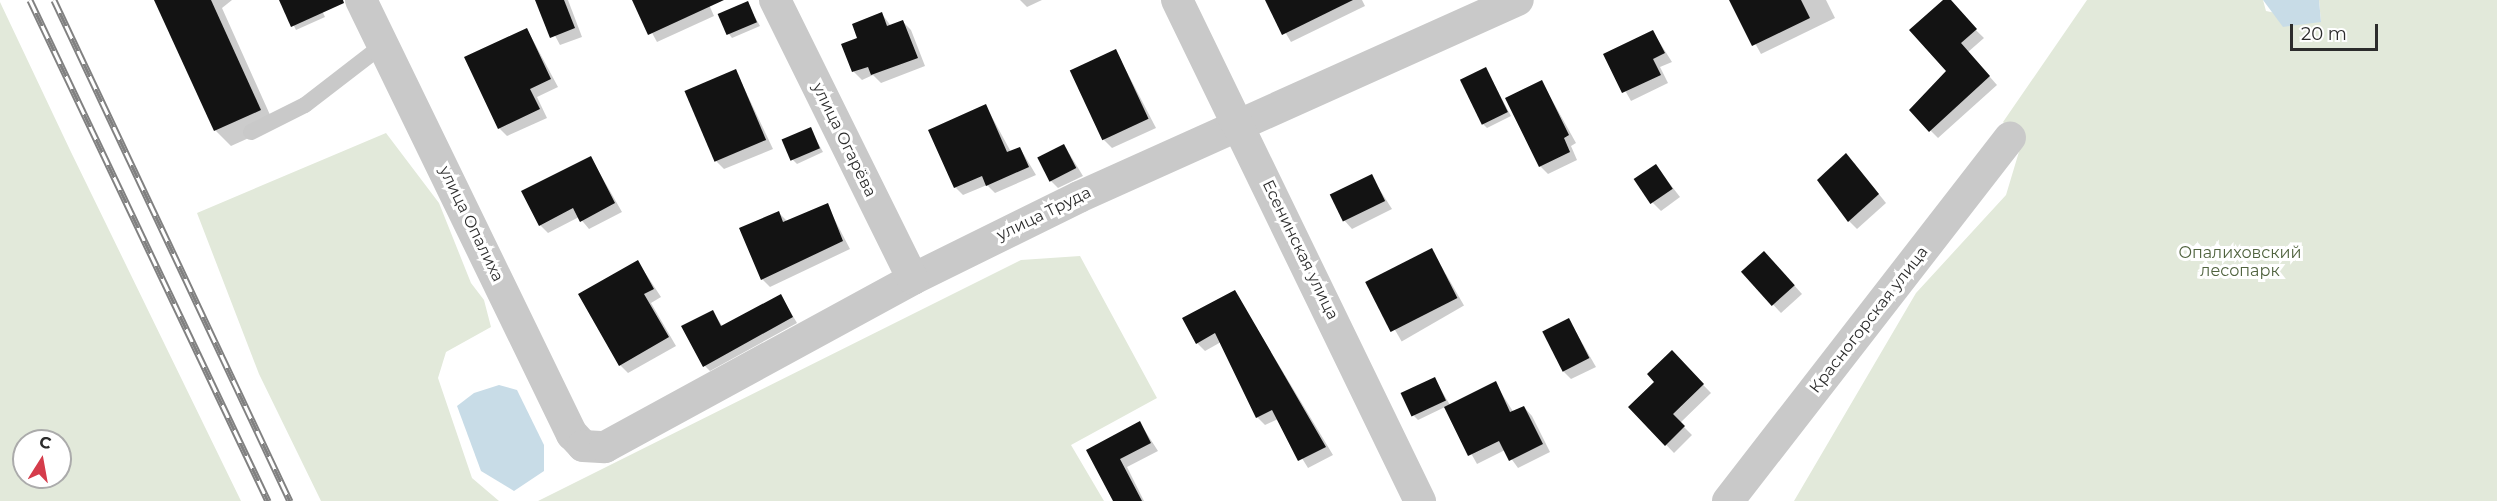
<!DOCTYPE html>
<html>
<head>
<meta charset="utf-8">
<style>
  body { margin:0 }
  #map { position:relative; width:2497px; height:501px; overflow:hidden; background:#fff; font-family:Montserrat,sans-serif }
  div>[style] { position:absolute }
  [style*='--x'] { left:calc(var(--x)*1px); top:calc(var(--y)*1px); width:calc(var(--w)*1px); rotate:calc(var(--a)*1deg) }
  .green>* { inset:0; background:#e2e9da }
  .water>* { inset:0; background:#c8dce7 }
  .shadow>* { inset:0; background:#0003; transform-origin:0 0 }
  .building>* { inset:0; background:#131313; transform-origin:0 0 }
  .service>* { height:16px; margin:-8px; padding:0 8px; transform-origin:8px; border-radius:8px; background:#c9c9c9 }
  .minor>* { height:32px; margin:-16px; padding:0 16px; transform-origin:16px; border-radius:16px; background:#c9c9c9 }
  .rail>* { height:7px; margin-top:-3.5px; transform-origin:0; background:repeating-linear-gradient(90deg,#fff 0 14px,#818181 0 28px); box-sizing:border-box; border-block:2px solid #818181 }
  span { translate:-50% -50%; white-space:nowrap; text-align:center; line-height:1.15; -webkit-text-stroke:6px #fff; paint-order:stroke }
  .street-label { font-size:16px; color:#2c2c2c }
  .park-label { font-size:16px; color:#50633e }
  .north { position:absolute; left:12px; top:429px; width:60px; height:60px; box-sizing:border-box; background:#fff; border:2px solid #ababab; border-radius:50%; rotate:11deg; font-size:16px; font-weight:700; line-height:24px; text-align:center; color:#2c2c2c }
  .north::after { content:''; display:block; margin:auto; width:21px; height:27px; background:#d53c4b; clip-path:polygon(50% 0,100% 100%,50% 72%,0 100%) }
  .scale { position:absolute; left:2290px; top:24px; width:88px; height:27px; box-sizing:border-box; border:3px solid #2c2c2c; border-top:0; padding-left:8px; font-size:18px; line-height:21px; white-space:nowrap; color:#2c2c2c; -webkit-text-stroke:4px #fff; paint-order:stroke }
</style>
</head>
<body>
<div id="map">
  <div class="green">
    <div style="clip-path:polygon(2087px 0,2263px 0,2266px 11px,2321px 22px,2319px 0,2497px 0,2497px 501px,1794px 501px,1916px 293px,2006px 195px,2021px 145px,2003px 122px)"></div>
    <div style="clip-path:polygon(evenodd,0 2px,70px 150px,241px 501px,0 501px,0 2px,24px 441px,60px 441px,60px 477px,24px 477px,24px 441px)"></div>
    <div style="clip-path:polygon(386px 133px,439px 203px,471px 283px,484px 300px,491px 327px,446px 352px,438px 378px,472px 478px,499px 501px,321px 501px,259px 374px,197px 213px)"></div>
    <div style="clip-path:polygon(1080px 256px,1157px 398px,1071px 445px,1104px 501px,538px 501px,1021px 260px)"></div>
  </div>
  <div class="water">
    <div style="clip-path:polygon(2263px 0,2319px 0,2321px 22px,2283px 27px)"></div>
    <div style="clip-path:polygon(499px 385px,517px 390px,544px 445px,544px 471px,514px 491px,481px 471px,457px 406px,474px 393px)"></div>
  </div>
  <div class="shadow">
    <div style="clip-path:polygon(156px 0,232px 0,222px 8px,275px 126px,231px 146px,216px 131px)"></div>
    <div style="clip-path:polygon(281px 0,317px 0,325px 17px,296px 30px)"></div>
    <div style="clip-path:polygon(536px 0,568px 0,582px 37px,560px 45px)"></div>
    <div style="clip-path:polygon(634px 0,707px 0,714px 16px,657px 42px)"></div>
    <div style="clip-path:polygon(1020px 0,1042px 0,1027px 7px)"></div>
    <div style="clip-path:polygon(1266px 0,1362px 0,1365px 6px,1291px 42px)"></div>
    <div style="clip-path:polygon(1731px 0,1826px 0,1835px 18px,1761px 54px)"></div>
    <div style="clip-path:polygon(1945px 0,1984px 38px,1968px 52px,1997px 85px,1938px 138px,1930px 130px,1948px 71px)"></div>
    <div style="clip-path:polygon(747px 3px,760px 26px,732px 38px,729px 34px)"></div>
    <div style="clip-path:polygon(882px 14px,891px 26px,903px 22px,911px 30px,925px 66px,881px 83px,873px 75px,862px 80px,854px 72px,843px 44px,859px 38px)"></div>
    <div style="clip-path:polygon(527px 29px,558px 87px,537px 97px,547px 118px,507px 136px,499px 128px)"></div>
    <div style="clip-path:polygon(1653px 32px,1672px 62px,1660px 67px,1668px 83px,1631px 101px,1605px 55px)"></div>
    <div style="clip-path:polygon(1116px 51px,1156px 128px,1112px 148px,1104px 140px)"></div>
    <div style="clip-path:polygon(1486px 69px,1511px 116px,1487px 128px,1483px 124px)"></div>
    <div style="clip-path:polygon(736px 71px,773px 149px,724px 169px,716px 161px)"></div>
    <div style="clip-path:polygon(1542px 82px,1576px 143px,1571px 146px,1577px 160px,1548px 174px,1540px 166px)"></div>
    <div style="clip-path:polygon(986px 106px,1011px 152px,1020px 148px,1036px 175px,995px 193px,987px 185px,963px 195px,955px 187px)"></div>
    <div style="clip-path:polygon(810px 129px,823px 152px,797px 164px,793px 160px)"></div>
    <div style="clip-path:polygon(1064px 145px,1083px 176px,1058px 188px,1050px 180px)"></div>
    <div style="clip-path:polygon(591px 158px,622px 212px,589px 229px,579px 217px,548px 233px,540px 225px)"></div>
    <div style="clip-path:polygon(1854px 163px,1886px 203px,1857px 229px,1849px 221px)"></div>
    <div style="clip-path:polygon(1656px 166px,1680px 197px,1661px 211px,1653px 203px)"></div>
    <div style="clip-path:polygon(1371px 176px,1392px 209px,1352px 229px,1344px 220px)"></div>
    <div style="clip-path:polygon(827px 205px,850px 249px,770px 287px,762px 279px,779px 213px,788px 222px)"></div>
    <div style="left:1432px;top:250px;width:64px;height:72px;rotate:60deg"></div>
    <div style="clip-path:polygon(1772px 261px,1802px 294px,1781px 313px,1743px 272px)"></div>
    <div style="clip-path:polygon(638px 262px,661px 297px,651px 303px,676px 346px,628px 373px,620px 365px)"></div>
    <div style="clip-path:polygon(1235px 292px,1333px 455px,1308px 468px,1278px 419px,1265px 425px,1257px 417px,1221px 342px,1205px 351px,1197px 343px)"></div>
    <div style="clip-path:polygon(781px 296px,797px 323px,710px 371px,705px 366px,683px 327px,712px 311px,723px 327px)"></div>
    <div style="clip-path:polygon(1569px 320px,1596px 367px,1571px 379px,1563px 371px)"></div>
    <div style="clip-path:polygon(1672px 353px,1711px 393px,1680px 423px,1692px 435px,1674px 453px,1630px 407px,1656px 382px)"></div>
    <div style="clip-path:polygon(1434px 378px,1450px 405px,1495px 383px,1514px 413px,1524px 407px,1532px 416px,1550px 452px,1518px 468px,1505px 450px,1477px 464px,1445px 407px,1418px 420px,1414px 416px)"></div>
    <div style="clip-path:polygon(1140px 423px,1158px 451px,1127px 467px,1144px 501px,1115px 501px,1088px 450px)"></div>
  </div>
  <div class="building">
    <div style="clip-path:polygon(154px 0,211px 0,261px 110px,214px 131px)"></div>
    <div style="clip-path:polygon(279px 0,343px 0,344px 3px,291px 27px)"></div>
    <div style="clip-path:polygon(535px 0,564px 0,575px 28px,550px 38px)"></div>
    <div style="clip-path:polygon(632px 0,724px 0,648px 35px)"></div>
    <div style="clip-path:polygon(1265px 0,1353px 0,1282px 35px)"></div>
    <div style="clip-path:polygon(1729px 0,1801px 0,1810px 18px,1752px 46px)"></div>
    <div style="clip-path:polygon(1943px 0,1951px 0,1977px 29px,1961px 43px,1990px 76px,1929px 132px,1909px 110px,1946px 71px,1909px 30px)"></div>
    <div style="left:748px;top:1px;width:23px;height:33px;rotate:67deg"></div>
    <div style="clip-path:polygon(882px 12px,887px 26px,903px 20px,918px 58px,871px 75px,868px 67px,852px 72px,841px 44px,857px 38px,852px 24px)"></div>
    <div style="clip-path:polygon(527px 28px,551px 79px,530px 89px,540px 109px,498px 129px,464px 57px)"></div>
    <div style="clip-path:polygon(1653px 30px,1665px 53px,1653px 59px,1661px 75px,1622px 93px,1603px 54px)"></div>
    <div style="left:1116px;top:49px;width:77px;height:51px;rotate:65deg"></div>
    <div style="left:1486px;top:67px;width:50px;height:29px;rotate:64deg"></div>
    <div style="left:736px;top:69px;width:77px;height:56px;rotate:67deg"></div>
    <div style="clip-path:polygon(1542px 80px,1569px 135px,1564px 138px,1570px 152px,1539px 167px,1505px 98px)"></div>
    <div style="clip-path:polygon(986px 104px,1007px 152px,1020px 147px,1029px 167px,986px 186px,982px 176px,954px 188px,928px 130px)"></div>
    <div style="left:811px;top:127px;width:23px;height:32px;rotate:67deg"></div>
    <div style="left:1064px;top:144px;width:27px;height:30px;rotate:63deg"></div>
    <div style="clip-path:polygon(1846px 153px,1879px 194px,1848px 222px,1817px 180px)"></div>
    <div style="clip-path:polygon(591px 156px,615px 203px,580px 222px,573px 208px,539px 226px,521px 191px)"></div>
    <div style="left:1656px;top:164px;width:30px;height:27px;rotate:56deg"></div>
    <div style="left:1372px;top:174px;width:30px;height:47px;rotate:64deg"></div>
    <div style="clip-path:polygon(828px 203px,843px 241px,761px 280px,739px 228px,779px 211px,783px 222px)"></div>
    <div style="left:1432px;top:248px;width:56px;height:75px;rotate:63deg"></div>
    <div style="left:1764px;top:251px;width:46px;height:31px;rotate:48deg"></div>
    <div style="clip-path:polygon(638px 260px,654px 289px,644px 294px,669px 337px,619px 366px,578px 294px)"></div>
    <div style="clip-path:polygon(1235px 290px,1326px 447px,1298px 461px,1272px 410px,1256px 418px,1215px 333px,1196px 344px,1182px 318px)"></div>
    <div style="clip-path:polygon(781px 294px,793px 317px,703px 367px,681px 326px,713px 310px,721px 326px)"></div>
    <div style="left:1569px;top:318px;width:45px;height:30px;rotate:63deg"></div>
    <div style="clip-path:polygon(1672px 350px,1704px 384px,1673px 414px,1685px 426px,1665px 446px,1628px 407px,1654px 382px,1647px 374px)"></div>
    <div style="left:1435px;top:377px;width:26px;height:38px;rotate:65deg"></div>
    <div style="clip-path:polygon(1496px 381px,1510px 412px,1524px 406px,1543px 444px,1509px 461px,1499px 441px,1468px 456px,1444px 407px)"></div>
    <div style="clip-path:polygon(1140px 421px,1151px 443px,1120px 459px,1142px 501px,1113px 501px,1086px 450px)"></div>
  </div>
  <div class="service">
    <div style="--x:251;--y:132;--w:60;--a:-26.6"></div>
    <div style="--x:305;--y:105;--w:98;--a:-37.6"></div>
  </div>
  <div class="minor">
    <div style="--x:361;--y:0;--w:483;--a:64.1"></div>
    <div style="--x:572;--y:434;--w:16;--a:47"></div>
    <div style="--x:583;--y:446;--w:22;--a:3"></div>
    <div style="--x:605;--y:447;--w:351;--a:-28.6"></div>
    <div style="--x:913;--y:279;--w:185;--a:-26.3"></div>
    <div style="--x:1079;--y:197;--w:481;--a:-24.2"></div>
    <div style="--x:775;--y:0;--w:311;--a:63.7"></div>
    <div style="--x:1177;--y:0;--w:557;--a:64.13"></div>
    <div style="--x:1728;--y:501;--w:460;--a:-52.2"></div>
  </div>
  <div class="rail">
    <div style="--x:30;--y:0;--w:555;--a:64.59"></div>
    <div style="--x:54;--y:0;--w:554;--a:64.78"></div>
  </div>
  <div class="street-label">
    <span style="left:844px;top:140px;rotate:64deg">улица Огарёва</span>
    <span style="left:1044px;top:214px;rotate:-26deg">улица Труда</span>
    <span style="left:471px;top:224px;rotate:64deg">улица Опалиха</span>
    <span style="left:1300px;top:250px;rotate:64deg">Есенинская улица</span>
    <span style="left:1869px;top:320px;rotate:-52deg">Красногорская улица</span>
  </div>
  <div class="park-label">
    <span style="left:2240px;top:262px">Опалиховский<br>лесопарк</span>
  </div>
  <div class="north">С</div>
  <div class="scale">20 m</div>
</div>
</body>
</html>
